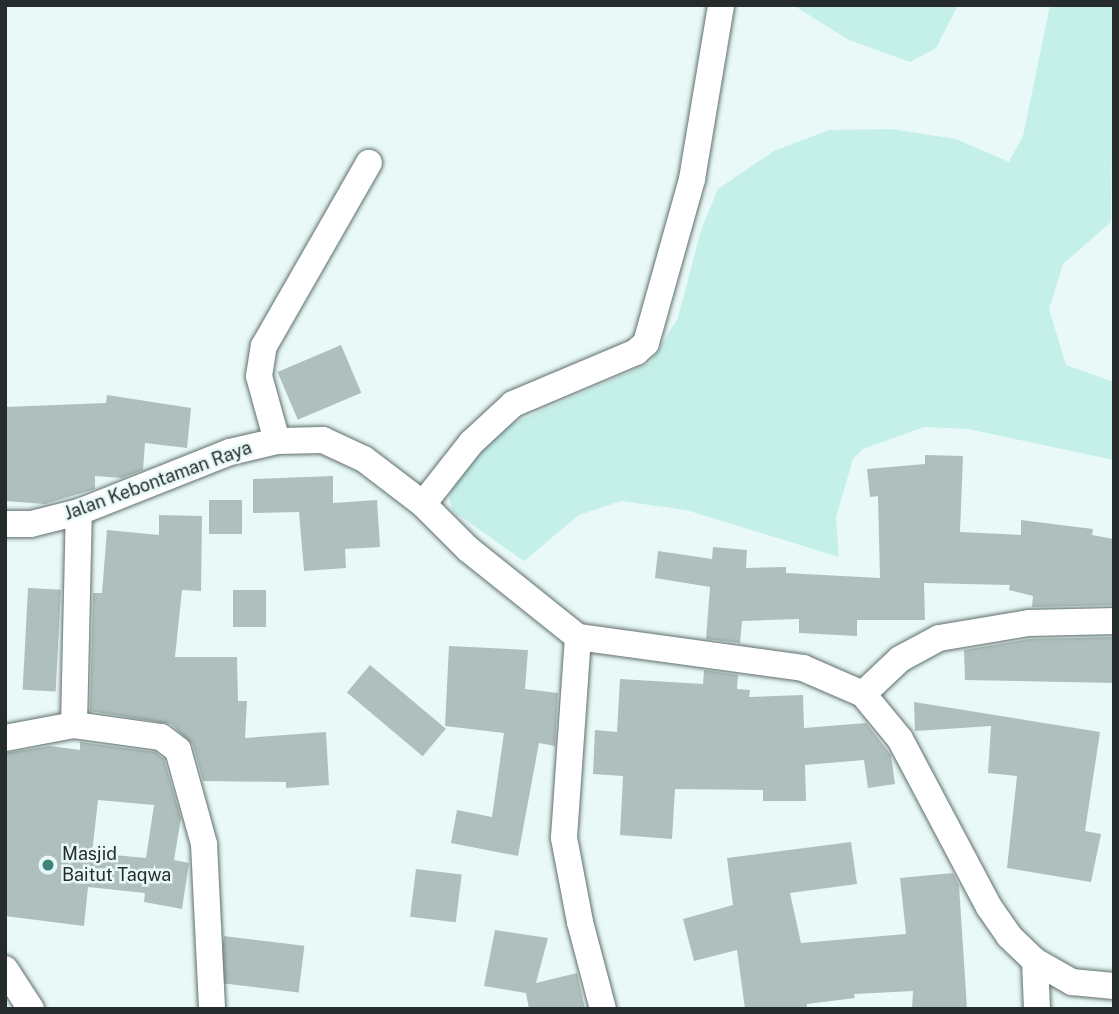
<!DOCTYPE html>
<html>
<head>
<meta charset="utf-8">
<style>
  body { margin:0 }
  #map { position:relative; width:1119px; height:1014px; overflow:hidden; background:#e8f9f7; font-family:"Public Sans",sans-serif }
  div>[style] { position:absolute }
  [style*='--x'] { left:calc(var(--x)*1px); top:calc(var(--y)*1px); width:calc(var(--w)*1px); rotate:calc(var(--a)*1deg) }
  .green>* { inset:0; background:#c5f0ea }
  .building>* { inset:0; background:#afbfbd; transform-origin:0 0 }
  .roads { filter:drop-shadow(0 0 2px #606f6d) drop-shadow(0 0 2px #606f6d) }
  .minor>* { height:26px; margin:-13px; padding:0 13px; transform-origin:13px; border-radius:13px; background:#fff }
  .dots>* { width:19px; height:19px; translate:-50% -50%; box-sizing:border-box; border:4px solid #e8f9f7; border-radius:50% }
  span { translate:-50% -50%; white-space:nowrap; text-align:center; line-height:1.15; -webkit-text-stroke:5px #e8f9f7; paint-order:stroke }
  .street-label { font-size:18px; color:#252c2b }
  .poi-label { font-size:18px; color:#252c2b }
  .left { translate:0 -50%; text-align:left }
  .frame { position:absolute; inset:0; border:7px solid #252c2b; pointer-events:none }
</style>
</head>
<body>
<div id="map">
  <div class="green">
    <div style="clip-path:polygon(793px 5px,958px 5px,936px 48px,910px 62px,849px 40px)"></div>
    <div style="clip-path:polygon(1050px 5px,1114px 5px,1111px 222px,1063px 264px,1049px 309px,1066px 365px,1114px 382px,1114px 460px,968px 429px,924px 427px,863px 449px,853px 459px,836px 517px,839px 557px,686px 510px,621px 501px,579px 515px,524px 561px,453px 511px,449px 496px,463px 469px,504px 427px,650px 363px,678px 318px,701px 230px,718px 189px,774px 151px,829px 130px,891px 129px,956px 139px,1009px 162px,1023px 136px)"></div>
  </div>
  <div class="building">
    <div style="left:341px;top:345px;width:52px;height:69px;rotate:67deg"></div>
    <div style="clip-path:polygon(107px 395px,191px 408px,187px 448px,145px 443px,143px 470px,122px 478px,95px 476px,95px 489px,45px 504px,5px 501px,5px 407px,106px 403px)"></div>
    <div style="clip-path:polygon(925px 455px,963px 456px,960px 532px,1021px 535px,1021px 520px,1093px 529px,1092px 535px,1114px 539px,1114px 605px,1032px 607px,1033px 596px,1009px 590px,1010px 585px,924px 583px,925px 620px,857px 620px,857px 636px,799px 633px,799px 619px,742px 621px,740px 643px,706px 639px,710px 587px,655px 578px,658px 551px,712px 559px,713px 547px,747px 550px,746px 568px,786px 567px,786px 573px,880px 578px,878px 496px,870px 497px,867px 469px,925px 464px)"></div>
    <div style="clip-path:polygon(333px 476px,333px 503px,377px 500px,380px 547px,345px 549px,346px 568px,304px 571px,299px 512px,253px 513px,253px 479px)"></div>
    <div style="left:209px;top:500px;width:33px;height:34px"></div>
    <div style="clip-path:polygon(159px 515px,202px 516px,201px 591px,182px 590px,175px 657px,237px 657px,238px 701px,247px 701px,245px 738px,326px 732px,329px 785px,286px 788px,286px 782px,203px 781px,193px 745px,171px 724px,90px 711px,93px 593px,102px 593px,107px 530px,159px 535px)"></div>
    <div style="left:28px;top:588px;width:33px;height:102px;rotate:3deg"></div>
    <div style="left:233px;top:590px;width:33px;height:37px"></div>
    <div style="clip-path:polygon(1114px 637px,1114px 683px,965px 680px,964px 650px,1030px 639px)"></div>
    <div style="clip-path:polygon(449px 646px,528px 650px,525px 689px,558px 693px,555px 746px,539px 743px,518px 856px,451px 843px,457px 810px,492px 817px,504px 733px,445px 726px)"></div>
    <div style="left:370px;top:665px;width:99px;height:36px;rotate:40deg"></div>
    <div style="clip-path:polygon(704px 670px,738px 675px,737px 689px,750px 690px,749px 697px,803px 695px,804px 728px,866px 723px,891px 755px,895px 784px,868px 788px,864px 760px,805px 765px,806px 801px,763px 801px,763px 790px,675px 789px,672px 839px,620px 835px,623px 776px,593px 774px,595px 730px,617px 732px,620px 679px,703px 684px)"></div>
    <div style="clip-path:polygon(914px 702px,1100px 732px,1085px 831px,1101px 834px,1091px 882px,1007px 868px,1017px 776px,988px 773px,991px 726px,915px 731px)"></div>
    <div style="clip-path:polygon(evenodd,80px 742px,155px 752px,164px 759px,181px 818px,174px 860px,189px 863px,182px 909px,144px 902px,145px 893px,88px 887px,84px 926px,5px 916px,5px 753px,50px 746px,80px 750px,80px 742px,98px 800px,154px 805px,146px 858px,92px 853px,98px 800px)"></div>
    <div style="clip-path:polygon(851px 842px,857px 884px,790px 893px,801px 943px,906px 934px,900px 878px,953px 873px,959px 885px,967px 1009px,912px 1009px,913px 991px,854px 994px,855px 998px,807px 1004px,807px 1009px,745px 1009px,737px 950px,694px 961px,683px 919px,733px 905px,727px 858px)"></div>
    <div style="left:416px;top:869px;width:46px;height:48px;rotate:7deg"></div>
    <div style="clip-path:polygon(495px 930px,548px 938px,536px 983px,577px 973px,585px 1009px,529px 1009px,526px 993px,484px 986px)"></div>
    <div style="left:224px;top:936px;width:81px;height:47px;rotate:7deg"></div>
  </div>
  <div class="roads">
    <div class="minor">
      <div style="--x:277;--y:441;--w:67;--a:-105.5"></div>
      <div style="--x:259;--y:376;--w:30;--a:-81"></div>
      <div style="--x:264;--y:346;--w:211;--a:-60.2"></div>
      <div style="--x:423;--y:504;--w:78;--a:-51.8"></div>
      <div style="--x:471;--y:443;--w:57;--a:-42.9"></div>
      <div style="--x:513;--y:404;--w:134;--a:-22.9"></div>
      <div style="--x:636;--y:352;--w:13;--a:-42"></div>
      <div style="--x:646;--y:343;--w:170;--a:-74.3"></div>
      <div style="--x:692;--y:179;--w:176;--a:-80.5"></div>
      <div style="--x:5;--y:524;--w:26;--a:0"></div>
      <div style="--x:31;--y:524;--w:49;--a:-14"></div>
      <div style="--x:79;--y:512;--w:162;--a:-21.7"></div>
      <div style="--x:230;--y:452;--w:48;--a:-13.2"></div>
      <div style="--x:277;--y:441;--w:46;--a:-1.2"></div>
      <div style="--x:323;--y:440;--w:45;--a:24.9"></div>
      <div style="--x:364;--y:459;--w:74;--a:37.3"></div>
      <div style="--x:423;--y:504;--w:64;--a:45"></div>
      <div style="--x:468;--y:549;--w:141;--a:38.7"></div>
      <div style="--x:578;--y:637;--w:227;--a:7.8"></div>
      <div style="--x:803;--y:668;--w:65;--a:23.4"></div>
      <div style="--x:863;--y:694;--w:58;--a:50.6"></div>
      <div style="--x:900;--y:739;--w:190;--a:62.1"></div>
      <div style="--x:989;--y:907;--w:35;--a:55"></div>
      <div style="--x:1009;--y:936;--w:36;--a:44"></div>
      <div style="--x:1035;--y:961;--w:43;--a:29.6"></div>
      <div style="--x:1072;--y:982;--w:42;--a:5.4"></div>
      <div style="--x:578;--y:637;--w:201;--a:94"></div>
      <div style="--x:564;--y:838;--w:86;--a:79.2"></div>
      <div style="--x:580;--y:922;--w:90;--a:75.2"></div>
      <div style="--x:863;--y:694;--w:51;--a:-43.4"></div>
      <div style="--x:900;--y:659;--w:44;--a:-28.3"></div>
      <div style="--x:939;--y:638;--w:91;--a:-9.5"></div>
      <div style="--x:1029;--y:623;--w:85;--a:-1.3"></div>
      <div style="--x:74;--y:725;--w:213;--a:-88.7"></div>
      <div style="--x:5;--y:738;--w:70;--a:-10.7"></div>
      <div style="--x:74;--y:725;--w:88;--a:7.9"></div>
      <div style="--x:161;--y:737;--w:21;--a:37"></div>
      <div style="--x:178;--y:750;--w:98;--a:74.5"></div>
      <div style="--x:204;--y:844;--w:165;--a:87.2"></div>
      <div style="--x:1035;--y:961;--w:48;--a:87.6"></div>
      <div style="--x:5;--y:969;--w:48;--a:57"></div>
    </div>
  </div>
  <div class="dots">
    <div style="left:48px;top:865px;background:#3c837c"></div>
  </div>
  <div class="street-label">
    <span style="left:158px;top:481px;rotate:-20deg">Jalan Kebontaman Raya</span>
  </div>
  <div class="poi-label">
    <span class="left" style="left:62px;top:865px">Masjid<br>Baitut Taqwa</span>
  </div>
  <div class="frame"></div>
</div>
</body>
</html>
